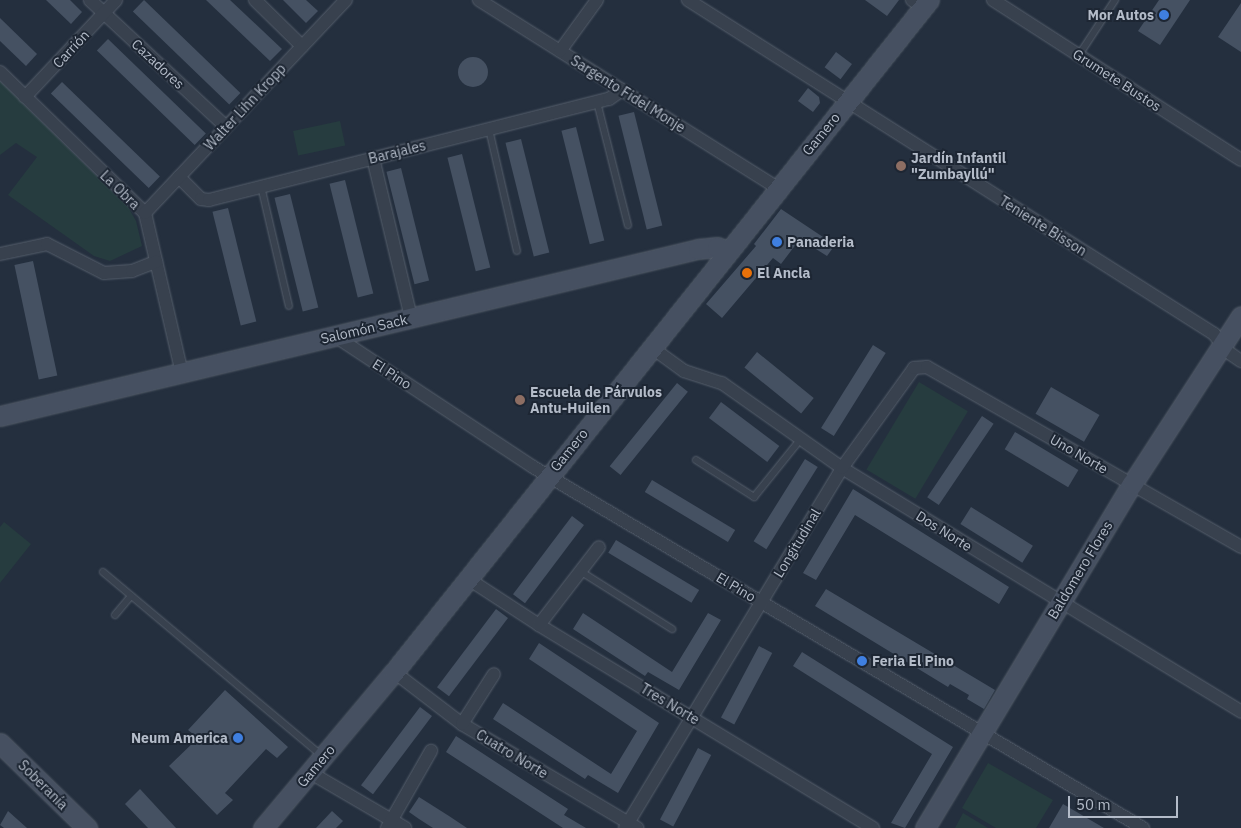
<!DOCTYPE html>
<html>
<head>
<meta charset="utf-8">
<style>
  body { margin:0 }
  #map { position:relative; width:1241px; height:828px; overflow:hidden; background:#242f3e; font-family:"IBM Plex Sans",sans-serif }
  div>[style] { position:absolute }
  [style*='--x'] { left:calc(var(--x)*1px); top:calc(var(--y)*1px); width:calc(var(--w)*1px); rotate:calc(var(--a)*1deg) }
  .green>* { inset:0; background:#263c3f; transform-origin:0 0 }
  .building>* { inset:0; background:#455162; transform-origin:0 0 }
  .round { border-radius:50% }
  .roads { filter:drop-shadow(0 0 1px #565f6c) drop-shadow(0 0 1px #565f6c) }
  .lane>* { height:6px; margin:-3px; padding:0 3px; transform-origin:3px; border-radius:3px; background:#38414e }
  .street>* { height:12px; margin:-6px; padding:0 6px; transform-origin:6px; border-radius:6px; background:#38414e }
  .secondary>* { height:19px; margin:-9.5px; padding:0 9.5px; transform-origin:9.5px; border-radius:9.5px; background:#465061 }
  .dots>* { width:14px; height:14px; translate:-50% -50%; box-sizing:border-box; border:2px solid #1d2633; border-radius:50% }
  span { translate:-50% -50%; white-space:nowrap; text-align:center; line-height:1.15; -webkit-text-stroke:4px #1d2633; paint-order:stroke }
  .poi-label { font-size:14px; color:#b4bcc9; font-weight:700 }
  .right { translate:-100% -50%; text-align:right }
  .left { translate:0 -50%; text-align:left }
  .street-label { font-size:14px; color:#b4bcc9 }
  .scale { position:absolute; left:1068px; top:796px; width:110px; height:22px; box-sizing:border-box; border:2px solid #b4bcc9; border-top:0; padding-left:6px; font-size:15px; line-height:18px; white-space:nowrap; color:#b4bcc9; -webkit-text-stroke:4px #1d2633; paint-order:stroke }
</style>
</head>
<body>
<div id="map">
  <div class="green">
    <div style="clip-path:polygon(0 81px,128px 207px,136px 221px,142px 246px,110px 261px,94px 256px,8px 195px,37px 157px,16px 143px,0 155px)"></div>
    <div style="left:340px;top:121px;width:25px;height:48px;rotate:78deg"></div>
    <div style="left:919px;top:382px;width:57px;height:102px;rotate:31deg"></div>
    <div style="clip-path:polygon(4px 522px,31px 544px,0 583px,0 527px)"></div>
    <div style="clip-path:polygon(988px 763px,1053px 800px,1036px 828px,996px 828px,962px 808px)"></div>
    <div style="clip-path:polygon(963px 813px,988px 828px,955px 828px)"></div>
  </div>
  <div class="building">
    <div style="clip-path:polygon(46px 0,70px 0,82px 12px,71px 24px)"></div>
    <div style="left:144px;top:0;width:134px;height:16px;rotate:44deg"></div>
    <div style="clip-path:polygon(206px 0,230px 0,282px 49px,270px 61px)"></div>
    <div style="clip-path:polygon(283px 0,306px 0,318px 11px,306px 23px)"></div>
    <div style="clip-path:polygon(865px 0,899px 0,887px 16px)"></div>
    <div style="clip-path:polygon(1159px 0,1190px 0,1160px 45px,1138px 31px)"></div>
    <div style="clip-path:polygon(1241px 3px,1241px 52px,1218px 37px)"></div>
    <div style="clip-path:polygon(0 18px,37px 54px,26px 66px,0 41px)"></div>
    <div style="left:108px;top:39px;width:136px;height:16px;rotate:44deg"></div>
    <div style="left:836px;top:52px;width:20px;height:19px;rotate:37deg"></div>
    <div class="round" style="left:458px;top:57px;width:30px;height:30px"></div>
    <div style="left:62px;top:82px;width:136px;height:16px;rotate:44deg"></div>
    <div style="clip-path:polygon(808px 88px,819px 97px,820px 103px,813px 112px,798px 101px)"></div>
    <div style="left:634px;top:112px;width:117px;height:16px;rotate:76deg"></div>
    <div style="left:576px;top:127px;width:117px;height:15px;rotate:76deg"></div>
    <div style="left:521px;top:139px;width:117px;height:16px;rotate:76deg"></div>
    <div style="left:462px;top:154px;width:117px;height:15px;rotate:76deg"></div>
    <div style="left:401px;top:168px;width:116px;height:15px;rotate:76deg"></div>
    <div style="left:345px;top:180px;width:117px;height:16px;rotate:76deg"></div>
    <div style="left:290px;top:194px;width:117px;height:16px;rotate:76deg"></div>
    <div style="left:228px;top:208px;width:117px;height:16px;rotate:76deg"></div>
    <div style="clip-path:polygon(781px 209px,835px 245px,827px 256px,800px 239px,781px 264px,773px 258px,722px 318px,706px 304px,756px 246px,754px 244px)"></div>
    <div style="left:33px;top:261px;width:117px;height:19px;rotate:78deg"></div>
    <div style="left:873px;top:345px;width:15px;height:98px;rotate:32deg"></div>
    <div style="left:757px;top:352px;width:73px;height:20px;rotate:39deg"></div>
    <div style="left:677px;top:383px;width:14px;height:107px;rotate:39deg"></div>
    <div style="left:1051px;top:387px;width:56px;height:31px;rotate:30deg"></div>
    <div style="left:721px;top:402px;width:73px;height:20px;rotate:37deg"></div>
    <div style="left:982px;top:416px;width:14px;height:98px;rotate:34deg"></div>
    <div style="left:1015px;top:432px;width:74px;height:20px;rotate:31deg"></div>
    <div style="left:805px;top:459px;width:15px;height:97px;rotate:32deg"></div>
    <div style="left:652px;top:480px;width:97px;height:14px;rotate:31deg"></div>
    <div style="clip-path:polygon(853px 489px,1009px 587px,999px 604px,855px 515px,816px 580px,803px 573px)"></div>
    <div style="left:971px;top:507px;width:73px;height:20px;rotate:32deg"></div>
    <div style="left:572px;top:516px;width:15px;height:98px;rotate:37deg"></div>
    <div style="left:616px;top:540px;width:97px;height:15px;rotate:31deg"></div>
    <div style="clip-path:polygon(826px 589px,995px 690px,984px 709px,967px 699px,969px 695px,950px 684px,948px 687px,815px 606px)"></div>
    <div style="left:496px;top:609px;width:15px;height:98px;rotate:37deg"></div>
    <div style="clip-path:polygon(583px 613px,672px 672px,708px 613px,721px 620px,679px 690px,648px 672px,645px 676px,573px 629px)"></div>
    <div style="clip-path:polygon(539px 643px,659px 723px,618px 793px,588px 775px,585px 779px,493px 719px,503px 703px,611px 774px,637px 731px,529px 659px)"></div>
    <div style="left:759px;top:646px;width:15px;height:81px;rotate:28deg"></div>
    <div style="clip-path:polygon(802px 652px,953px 747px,905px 828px,891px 823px,932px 754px,793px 666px)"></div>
    <div style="clip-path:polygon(225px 690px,288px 747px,277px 758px,266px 749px,225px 793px,233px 800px,217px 815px,169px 766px,198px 738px,188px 730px)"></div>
    <div style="left:420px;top:707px;width:15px;height:98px;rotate:37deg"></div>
    <div style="clip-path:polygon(456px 736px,568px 809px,564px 815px,586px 828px,563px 828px,446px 752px)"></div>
    <div style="left:698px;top:748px;width:15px;height:81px;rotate:28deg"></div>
    <div style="clip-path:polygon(140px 789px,176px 828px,148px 828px,125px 804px)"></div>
    <div style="clip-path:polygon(419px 797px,449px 816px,467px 828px,433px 828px,419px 819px,409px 812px)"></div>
    <div style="clip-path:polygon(1063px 804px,1104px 828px,1049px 828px)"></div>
    <div style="clip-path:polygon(8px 811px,27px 828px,4px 828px,0 825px)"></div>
    <div style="clip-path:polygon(332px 811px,343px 821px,336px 828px,316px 828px)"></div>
  </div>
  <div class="roads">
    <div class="lane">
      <div style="--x:1079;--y:55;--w:66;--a:-56.8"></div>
      <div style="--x:597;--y:102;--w:127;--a:75.9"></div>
      <div style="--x:489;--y:129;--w:125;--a:77.1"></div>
      <div style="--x:261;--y:186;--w:123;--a:76.9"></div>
      <div style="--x:696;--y:460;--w:69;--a:32.5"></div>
      <div style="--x:754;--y:497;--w:73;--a:-51.1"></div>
      <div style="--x:580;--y:571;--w:109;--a:32.2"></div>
      <div style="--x:103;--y:572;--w:285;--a:40"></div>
      <div style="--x:115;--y:615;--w:25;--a:-50"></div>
    </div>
    <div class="street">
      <div style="--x:90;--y:0;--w:186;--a:43"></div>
      <div style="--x:255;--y:0;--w:66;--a:44.4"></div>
      <div style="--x:479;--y:0;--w:353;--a:32.2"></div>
      <div style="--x:688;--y:0;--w:623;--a:32.41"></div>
      <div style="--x:1214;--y:334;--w:23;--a:52"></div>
      <div style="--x:1228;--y:352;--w:16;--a:35"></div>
      <div style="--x:912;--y:0;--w:13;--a:32"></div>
      <div style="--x:993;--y:0;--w:295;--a:32.8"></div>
      <div style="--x:560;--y:51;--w:63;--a:-54"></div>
      <div style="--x:0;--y:72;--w:202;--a:44.2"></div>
      <div style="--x:145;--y:213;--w:164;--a:77"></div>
      <div style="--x:25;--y:97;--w:133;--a:-46.8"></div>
      <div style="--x:373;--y:158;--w:164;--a:76.6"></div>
      <div style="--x:179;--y:177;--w:31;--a:45"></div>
      <div style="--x:201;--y:199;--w:8;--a:7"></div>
      <div style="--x:209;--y:200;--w:413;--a:-14.2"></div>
      <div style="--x:609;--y:99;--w:16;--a:-35"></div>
      <div style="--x:145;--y:213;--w:293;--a:-46.7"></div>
      <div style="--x:0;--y:254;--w:48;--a:-12"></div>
      <div style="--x:47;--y:244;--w:64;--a:27"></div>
      <div style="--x:104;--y:273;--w:28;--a:-4"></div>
      <div style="--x:132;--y:271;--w:26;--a:-21"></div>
      <div style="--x:335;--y:336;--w:237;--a:33.5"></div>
      <div style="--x:533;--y:467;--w:709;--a:30.62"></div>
      <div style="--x:651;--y:347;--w:41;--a:36"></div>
      <div style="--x:684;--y:371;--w:40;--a:18"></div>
      <div style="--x:722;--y:383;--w:147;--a:35.3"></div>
      <div style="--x:842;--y:468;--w:468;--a:31.4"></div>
      <div style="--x:467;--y:578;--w:86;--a:33.1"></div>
      <div style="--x:539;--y:625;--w:391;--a:31.3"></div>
      <div style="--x:539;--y:625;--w:98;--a:-52.4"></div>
      <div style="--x:394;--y:672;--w:86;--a:37.4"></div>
      <div style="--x:462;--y:724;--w:204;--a:30.7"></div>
      <div style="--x:462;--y:724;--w:59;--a:-57.4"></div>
      <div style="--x:311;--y:773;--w:109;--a:30.3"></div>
      <div style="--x:387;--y:828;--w:89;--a:-60.3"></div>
      <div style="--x:625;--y:828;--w:420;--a:-58.9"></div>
      <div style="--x:842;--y:468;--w:123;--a:-54.2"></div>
      <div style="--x:914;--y:368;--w:13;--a:-4"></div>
      <div style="--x:927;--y:367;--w:362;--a:29.8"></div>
    </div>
    <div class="secondary">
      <div style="--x:0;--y:416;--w:718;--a:-13.46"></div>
      <div style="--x:698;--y:249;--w:19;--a:-6"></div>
      <div style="--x:717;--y:247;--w:12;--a:20"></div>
      <div style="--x:0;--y:743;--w:122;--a:44.3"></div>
      <div style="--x:263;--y:828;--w:204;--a:-50"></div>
      <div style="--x:394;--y:672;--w:859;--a:-51.48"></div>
      <div style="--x:925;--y:828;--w:401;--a:-59"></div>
      <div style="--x:1132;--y:484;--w:200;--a:-57"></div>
    </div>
  </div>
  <div class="dots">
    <div style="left:1164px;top:15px;background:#3f7fe0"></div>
    <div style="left:901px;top:166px;background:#8d6e63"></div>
    <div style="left:777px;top:242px;background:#3f7fe0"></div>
    <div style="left:747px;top:273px;background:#e8710a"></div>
    <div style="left:520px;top:400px;background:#8d6e63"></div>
    <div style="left:862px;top:661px;background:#3f7fe0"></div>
    <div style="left:238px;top:738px;background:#3f7fe0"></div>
  </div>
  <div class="poi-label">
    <span class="right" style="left:1154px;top:15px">Mor Autos</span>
    <span class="left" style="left:911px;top:166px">Jardín Infantil<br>"Zumbayllú"</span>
    <span class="left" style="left:787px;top:242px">Panaderia</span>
    <span class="left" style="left:757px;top:273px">El Ancla</span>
    <span class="left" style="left:530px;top:400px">Escuela de Párvulos<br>Antu-Huilen</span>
    <span class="left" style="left:872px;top:661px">Feria El Pino</span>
    <span class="right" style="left:228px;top:738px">Neum America</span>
  </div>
  <div class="street-label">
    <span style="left:71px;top:49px;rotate:-47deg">Carrión</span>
    <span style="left:158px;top:64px;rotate:43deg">Cazadores</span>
    <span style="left:1117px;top:80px;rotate:33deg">Grumete Bustos</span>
    <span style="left:628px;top:94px;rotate:32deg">Sargento Fidel Monje</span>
    <span style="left:245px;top:107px;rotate:-47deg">Walter Lihn Kropp</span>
    <span style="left:821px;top:134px;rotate:-51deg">Gamero</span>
    <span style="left:397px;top:152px;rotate:-14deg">Barajales</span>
    <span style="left:120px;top:190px;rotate:44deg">La Obra</span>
    <span style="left:1043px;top:226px;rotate:32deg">Teniente Bisson</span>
    <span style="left:364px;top:329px;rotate:-13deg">Salomón Sack</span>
    <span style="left:392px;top:374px;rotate:33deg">El Pino</span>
    <span style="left:569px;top:450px;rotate:-51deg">Gamero</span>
    <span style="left:1079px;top:454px;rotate:30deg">Uno Norte</span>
    <span style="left:944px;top:531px;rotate:32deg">Dos Norte</span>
    <span style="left:797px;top:543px;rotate:-59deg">Longitudinal</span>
    <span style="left:1080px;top:570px;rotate:-59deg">Baldomero Flores</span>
    <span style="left:736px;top:587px;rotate:31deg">El Pino</span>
    <span style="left:670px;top:704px;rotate:31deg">Tres Norte</span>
    <span style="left:512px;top:754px;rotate:31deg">Cuatro Norte</span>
    <span style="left:316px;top:766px;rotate:-50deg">Gamero</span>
    <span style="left:43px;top:785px;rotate:45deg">Soberanía</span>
  </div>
  <div class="scale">50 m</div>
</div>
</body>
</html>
